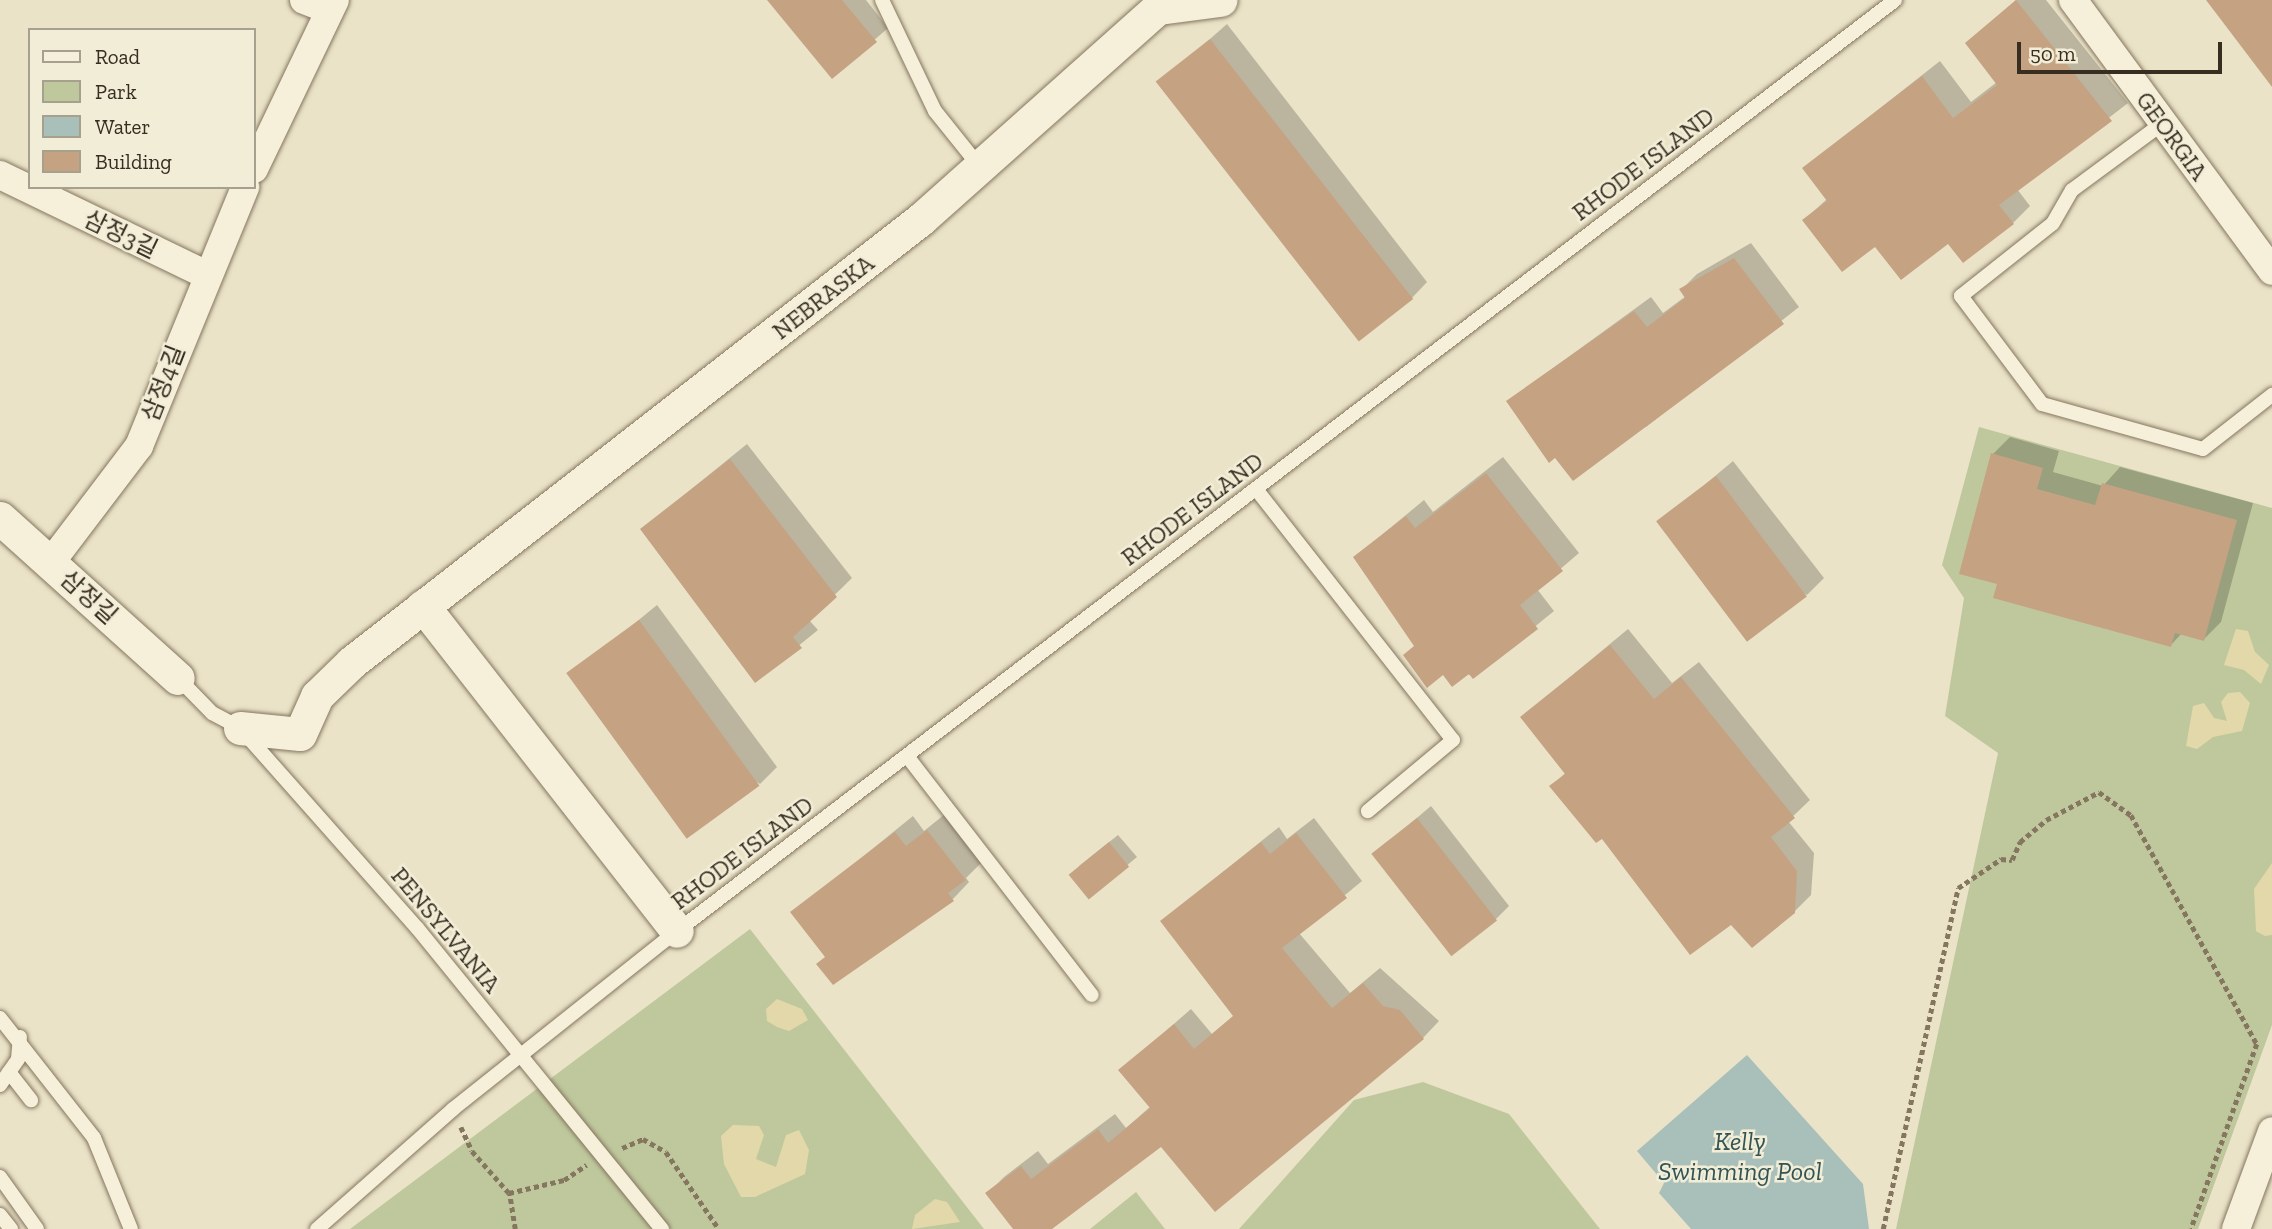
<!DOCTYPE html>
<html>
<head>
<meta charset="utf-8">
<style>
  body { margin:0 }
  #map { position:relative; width:2272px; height:1229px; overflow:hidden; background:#eae3c8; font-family:"Zilla Slab","Noto Sans KR",serif }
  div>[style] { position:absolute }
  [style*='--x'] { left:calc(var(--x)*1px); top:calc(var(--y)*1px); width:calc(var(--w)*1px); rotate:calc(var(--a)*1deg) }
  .green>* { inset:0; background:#bfc89d }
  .sand>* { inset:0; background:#e3d8a9 }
  .water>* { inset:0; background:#a9bfba }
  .shadow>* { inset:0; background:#0003 }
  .building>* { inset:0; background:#c5a382; transform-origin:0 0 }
  .path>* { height:4.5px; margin-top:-2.25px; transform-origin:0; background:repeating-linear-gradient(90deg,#85765f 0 5px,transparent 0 8.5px) }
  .roads { filter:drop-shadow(0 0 2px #85765f) drop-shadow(0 0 2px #85765f) }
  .service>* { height:14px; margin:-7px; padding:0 7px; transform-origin:7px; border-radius:7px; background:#f6f0db }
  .minor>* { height:28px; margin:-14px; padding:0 14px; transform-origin:14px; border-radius:14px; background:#f6f0db }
  .tertiary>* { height:33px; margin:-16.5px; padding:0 16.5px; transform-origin:16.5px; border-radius:16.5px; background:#f6f0db }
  span { translate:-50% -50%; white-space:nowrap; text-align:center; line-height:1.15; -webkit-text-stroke:5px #f2edd7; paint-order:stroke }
  .street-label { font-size:24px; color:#372d21 }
  .water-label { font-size:26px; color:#325455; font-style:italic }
  .legend { position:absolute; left:28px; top:28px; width:228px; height:161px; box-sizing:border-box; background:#f2edd7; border:2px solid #a7a08e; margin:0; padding:9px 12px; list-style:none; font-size:21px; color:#372d21 }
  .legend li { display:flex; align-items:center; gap:14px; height:35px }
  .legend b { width:35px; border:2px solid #a7a08e }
  .scale { position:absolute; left:2017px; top:42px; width:205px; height:32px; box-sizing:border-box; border:4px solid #372d21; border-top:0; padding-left:9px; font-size:21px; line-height:24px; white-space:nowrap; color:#372d21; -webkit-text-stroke:5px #f2edd7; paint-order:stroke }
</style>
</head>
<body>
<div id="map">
  <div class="green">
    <div style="clip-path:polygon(1979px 427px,2272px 508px,2272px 1025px,2198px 1229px,1896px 1229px,1998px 753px,1945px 716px,1964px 598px,1942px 565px)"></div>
    <div style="clip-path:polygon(750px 929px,984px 1229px,350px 1229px)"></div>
    <div style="clip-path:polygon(1423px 1082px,1509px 1114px,1600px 1229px,1239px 1229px,1354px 1100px)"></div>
    <div style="clip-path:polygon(1136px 1192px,1165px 1229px,1090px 1229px)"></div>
  </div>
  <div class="sand">
    <div style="clip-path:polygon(2236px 629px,2248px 631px,2255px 652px,2269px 665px,2261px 684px,2244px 670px,2224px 665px)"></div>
    <div style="clip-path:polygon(2240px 692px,2250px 703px,2242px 731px,2213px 737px,2197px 749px,2186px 746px,2193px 706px,2204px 703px,2214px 718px,2227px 721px,2221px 702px,2228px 693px)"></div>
    <div style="clip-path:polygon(2272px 863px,2272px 935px,2265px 936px,2256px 931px,2254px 889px)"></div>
    <div style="clip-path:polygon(777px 999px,802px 1009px,808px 1020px,789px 1031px,777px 1027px,767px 1021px,766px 1009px)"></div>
    <div style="clip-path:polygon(733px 1125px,759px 1126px,764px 1135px,756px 1159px,776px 1167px,786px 1135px,799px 1130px,809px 1150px,805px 1174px,755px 1197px,741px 1197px,724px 1164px,721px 1136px)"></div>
    <div style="clip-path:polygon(935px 1199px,947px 1202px,960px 1222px,912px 1229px,915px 1215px)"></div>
  </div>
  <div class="water">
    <div style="clip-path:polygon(1747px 1055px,1863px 1184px,1869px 1229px,1691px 1229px,1659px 1193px,1664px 1183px,1637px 1151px)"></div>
  </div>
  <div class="shadow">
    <div style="clip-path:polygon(769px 0,866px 0,888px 28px,833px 76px)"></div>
    <div style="clip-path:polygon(2016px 0,2046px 0,2128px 103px,2017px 189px,2030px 206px,2013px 223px,1949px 241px,1875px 244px,1804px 220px,1827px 199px,1804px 168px,1940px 61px,1971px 102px,1997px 82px,1985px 27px)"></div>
    <div style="clip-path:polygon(1227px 24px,1427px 282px,1411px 299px,1177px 68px)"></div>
    <div style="clip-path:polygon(1751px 243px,1799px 307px,1646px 427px,1508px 401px,1651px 297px,1663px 313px,1686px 296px,1681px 290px,1697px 274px)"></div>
    <div style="clip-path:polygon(2010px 437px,2059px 451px,2053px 472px,2103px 486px,2120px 467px,2253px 503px,2221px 622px,2204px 639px,2182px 633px,2171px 645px,1999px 583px,1993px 454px)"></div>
    <div style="clip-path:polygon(747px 444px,852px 578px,809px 620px,818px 630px,755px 681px,642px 529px)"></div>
    <div style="clip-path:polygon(1503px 457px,1579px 553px,1537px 589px,1554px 611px,1473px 677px,1416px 645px,1355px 557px,1424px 500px,1433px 512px)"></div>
    <div style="clip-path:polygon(1733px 461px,1824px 578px,1807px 595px,1659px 523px)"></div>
    <div style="clip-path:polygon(657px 605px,777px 767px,760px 784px,570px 676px)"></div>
    <div style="clip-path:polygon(1628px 629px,1672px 683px,1699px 662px,1810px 800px,1788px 821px,1814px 853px,1811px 895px,1794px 912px,1731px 923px,1603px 836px,1552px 787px,1566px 772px,1522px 717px)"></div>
    <div style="clip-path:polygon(1431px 806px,1509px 906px,1496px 919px,1374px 854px)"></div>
    <div style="clip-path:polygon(945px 814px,982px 862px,966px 878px,969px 882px,953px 899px,826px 956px,793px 913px,913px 816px,924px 831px)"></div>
    <div style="clip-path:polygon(1314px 818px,1362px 881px,1299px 933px,1350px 993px,1380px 968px,1439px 1021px,1423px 1038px,1161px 1144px,1050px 1229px,1015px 1229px,988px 1193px,1004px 1177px,1038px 1151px,1048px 1164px,1115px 1114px,1126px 1128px,1151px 1106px,1121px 1070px,1191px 1009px,1212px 1034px,1235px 1015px,1162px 921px,1279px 827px,1287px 839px)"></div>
    <div style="clip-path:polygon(1118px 835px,1137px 857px,1089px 897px,1079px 866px)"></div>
  </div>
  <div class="building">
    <div style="clip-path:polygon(767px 0,842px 0,877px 42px,832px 79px)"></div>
    <div style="clip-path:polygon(2016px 0,2112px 121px,1999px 205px,2014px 224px,1963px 263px,1948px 244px,1901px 280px,1875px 247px,1842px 272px,1802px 220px,1827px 201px,1802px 168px,1922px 76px,1953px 118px,1997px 85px,1965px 43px)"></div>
    <div style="clip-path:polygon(2206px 0,2272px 0,2272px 87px)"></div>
    <div style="left:1210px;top:39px;width:330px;height:69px;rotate:52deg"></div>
    <div style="clip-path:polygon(1734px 258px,1784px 324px,1573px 481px,1555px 458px,1549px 463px,1506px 401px,1634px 311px,1647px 327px,1685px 298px,1679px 289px)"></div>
    <div style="clip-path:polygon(1991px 453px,2043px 468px,2037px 489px,2095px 505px,2102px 483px,2237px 520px,2204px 641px,2175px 633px,2171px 647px,1993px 598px,1997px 584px,1959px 574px)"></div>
    <div style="clip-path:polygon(730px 459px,837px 597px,793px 637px,802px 648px,755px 683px,640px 529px)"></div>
    <div style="clip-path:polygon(1486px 473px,1563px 571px,1520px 605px,1538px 629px,1473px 679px,1469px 674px,1452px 687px,1443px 675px,1427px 688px,1403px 655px,1414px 646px,1353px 557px,1406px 516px,1415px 528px)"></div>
    <div style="left:1716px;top:476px;width:151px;height:75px;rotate:53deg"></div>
    <div style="left:639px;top:620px;width:205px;height:90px;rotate:54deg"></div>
    <div style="clip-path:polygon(1610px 645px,1654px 699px,1681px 677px,1795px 818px,1771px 837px,1797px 871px,1795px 913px,1752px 948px,1731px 925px,1690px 955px,1602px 839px,1596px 843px,1549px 786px,1565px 774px,1520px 717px)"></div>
    <div style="left:1417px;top:818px;width:130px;height:58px;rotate:52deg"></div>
    <div style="clip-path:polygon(927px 830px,966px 880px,948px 893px,954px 901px,833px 985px,816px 964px,825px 957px,790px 912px,895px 832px,906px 846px)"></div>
    <div style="clip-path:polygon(1296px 833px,1347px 898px,1282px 948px,1332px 1008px,1363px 983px,1383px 1006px,1400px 1010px,1424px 1039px,1215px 1212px,1161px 1147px,1052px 1229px,1013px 1229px,985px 1193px,1021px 1166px,1031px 1179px,1098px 1129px,1108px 1143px,1150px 1108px,1118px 1070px,1174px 1024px,1194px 1049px,1233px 1016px,1160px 921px,1261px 842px,1270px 854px)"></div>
    <div style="left:1109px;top:842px;width:32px;height:52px;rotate:51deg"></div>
  </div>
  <div class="path">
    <div style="--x:461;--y:1127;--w:26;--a:65"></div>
    <div style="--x:472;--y:1151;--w:56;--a:48.6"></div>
    <div style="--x:622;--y:1148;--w:23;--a:-23"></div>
    <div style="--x:643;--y:1139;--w:26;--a:29"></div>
    <div style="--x:666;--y:1152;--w:93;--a:55.5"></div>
    <div style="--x:515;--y:1229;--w:36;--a:-99"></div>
    <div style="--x:509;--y:1193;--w:57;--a:-13.3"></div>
    <div style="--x:564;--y:1180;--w:27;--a:-34"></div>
    <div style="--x:1883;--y:1229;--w:349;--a:-77.6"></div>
    <div style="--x:1958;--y:888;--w:52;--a:-34"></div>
    <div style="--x:2001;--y:859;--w:11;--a:5"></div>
    <div style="--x:2012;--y:860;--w:20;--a:-66"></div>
    <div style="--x:2020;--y:842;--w:34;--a:-40"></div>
    <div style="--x:2046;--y:820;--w:60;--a:-27.8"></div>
    <div style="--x:2099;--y:792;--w:39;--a:36"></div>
    <div style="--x:2131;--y:815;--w:261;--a:61.2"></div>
    <div style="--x:2257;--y:1044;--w:196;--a:109.6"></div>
  </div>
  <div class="roads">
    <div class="service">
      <div style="--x:882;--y:0;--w:123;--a:64.5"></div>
      <div style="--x:935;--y:111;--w:70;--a:51.3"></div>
      <div style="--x:2163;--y:123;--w:113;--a:143.6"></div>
      <div style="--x:2072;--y:190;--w:39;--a:120"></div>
      <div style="--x:2052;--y:224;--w:116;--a:141.6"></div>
      <div style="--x:1961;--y:296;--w:135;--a:53.1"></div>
      <div style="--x:2042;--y:404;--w:167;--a:15.6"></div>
      <div style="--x:2203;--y:449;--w:88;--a:-38"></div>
      <div style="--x:1256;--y:489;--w:319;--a:51.9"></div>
      <div style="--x:1453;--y:740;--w:111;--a:140.1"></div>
      <div style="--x:178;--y:678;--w:49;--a:45.8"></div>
      <div style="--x:212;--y:713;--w:32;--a:28"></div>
      <div style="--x:240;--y:728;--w:268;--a:48.5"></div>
      <div style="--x:418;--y:929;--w:387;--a:50.9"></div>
      <div style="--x:907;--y:756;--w:302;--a:52.3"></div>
      <div style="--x:0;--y:1018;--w:152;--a:51.9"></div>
      <div style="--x:94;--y:1138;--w:98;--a:67.9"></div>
      <div style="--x:9;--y:1072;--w:36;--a:52"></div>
      <div style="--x:0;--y:1085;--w:32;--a:-55"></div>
      <div style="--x:18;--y:1059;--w:22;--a:-85"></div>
      <div style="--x:0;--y:1177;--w:64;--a:54.6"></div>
      <div style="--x:0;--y:1215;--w:18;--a:52"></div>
      <div style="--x:317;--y:1229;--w:181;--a:-41.4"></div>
      <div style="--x:453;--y:1109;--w:286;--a:-38.5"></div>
      <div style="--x:677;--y:931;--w:1533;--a:-37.39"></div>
    </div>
    <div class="minor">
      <div style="--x:304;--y:0;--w:26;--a:21"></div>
      <div style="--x:2073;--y:0;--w:336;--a:53.7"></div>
      <div style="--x:254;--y:169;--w:187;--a:-64.4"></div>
      <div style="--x:0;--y:175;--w:228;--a:25.8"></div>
      <div style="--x:51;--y:562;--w:146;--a:-52.8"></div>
      <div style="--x:139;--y:446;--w:280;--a:-67.7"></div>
      <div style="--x:2236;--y:1229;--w:104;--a:-69.8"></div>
    </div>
    <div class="tertiary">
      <div style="--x:0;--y:518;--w:239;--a:42"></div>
      <div style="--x:423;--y:606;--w:412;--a:52"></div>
      <div style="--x:240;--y:728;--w:60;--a:5.7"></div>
      <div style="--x:300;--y:734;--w:42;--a:-65.9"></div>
      <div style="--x:317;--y:696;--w:49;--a:-44.2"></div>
      <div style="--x:352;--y:662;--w:721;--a:-37.9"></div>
      <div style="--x:921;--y:219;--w:317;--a:-41.7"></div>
      <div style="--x:1158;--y:8;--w:63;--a:-7.4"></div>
    </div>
  </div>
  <div class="street-label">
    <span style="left:2172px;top:136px;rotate:54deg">GEORGIA</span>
    <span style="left:1643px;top:164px;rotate:-37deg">RHODE ISLAND</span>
    <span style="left:121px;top:234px;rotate:26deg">삼정3길</span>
    <span style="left:823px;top:297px;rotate:-38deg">NEBRASKA</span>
    <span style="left:163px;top:383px;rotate:-69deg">삼정4길</span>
    <span style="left:1192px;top:509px;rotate:-37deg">RHODE ISLAND</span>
    <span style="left:89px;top:597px;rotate:42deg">삼정길</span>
    <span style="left:742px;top:853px;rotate:-37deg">RHODE ISLAND</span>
    <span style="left:446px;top:930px;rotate:50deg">PENSYLVANIA</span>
  </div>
  <div class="water-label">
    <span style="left:1740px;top:1157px">Kelly<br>Swimming Pool</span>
  </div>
  <ul class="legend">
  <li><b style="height:9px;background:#f6f0db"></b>Road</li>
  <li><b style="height:19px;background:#bfc89d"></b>Park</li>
  <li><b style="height:19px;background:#a9bfba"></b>Water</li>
  <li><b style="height:19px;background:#c5a382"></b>Building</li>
  </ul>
  <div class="scale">50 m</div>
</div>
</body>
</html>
